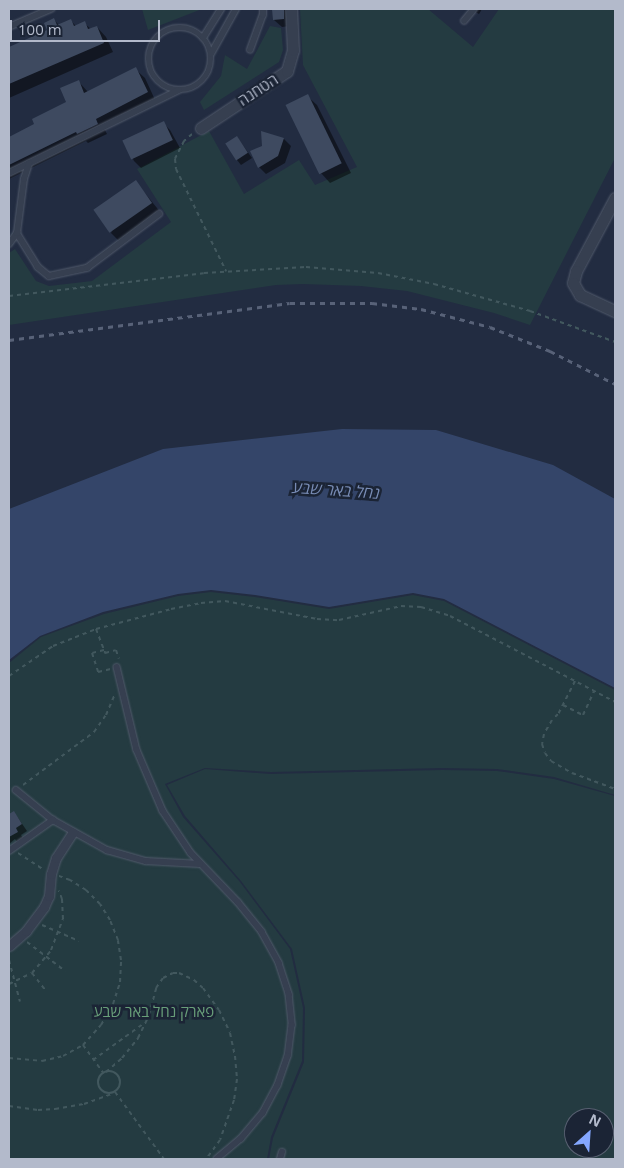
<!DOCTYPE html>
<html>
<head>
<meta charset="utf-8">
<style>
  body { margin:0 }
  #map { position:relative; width:624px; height:1168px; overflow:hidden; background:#222c41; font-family:"Open Sans",Heebo,sans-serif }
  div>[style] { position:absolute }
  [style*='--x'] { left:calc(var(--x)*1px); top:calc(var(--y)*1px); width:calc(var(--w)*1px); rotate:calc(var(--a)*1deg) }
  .green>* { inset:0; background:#243b41 }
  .water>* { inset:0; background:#344569 }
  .shadow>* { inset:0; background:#0007 }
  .building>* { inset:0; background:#3e4a60; transform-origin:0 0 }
  .path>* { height:2px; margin-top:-1px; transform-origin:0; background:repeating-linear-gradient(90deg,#42585e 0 4px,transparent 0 8px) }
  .path>.ring { margin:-1px; padding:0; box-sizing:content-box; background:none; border:2px solid #42585e; border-radius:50% }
  .roads { filter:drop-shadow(0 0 1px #515a6b) drop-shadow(0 0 1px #515a6b) }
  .service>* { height:5.5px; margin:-2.75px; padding:0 2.75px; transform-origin:2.75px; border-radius:2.75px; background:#363f50 }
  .service>.ring { margin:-2.75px; padding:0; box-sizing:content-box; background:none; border:5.5px solid #363f50; border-radius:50% }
  .pedestrian>* { height:9px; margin:-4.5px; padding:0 4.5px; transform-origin:4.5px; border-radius:4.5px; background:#363f50 }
  .minor>* { height:11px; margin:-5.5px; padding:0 5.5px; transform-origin:5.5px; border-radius:5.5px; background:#363f50 }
  .rail>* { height:3px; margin-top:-1.5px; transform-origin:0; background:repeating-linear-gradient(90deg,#586278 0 5px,transparent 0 10px) }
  span { translate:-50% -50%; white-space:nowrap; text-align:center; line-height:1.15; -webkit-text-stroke:5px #1b2435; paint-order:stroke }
  .street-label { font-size:15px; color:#b3bacb }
  .park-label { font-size:15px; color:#689e79 }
  .water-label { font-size:16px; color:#788cb5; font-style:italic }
  .frame { position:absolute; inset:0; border:10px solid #b3bacb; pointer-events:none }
  .north { position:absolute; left:564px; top:1108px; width:50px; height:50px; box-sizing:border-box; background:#1b2435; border:1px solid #586071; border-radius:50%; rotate:26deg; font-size:14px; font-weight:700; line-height:20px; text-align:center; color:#b3bacb }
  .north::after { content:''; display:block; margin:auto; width:18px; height:22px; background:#84a7ff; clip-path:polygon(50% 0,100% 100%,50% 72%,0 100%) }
  .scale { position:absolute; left:10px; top:20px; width:150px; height:22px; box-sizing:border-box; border:2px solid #b3bacb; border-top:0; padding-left:6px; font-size:15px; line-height:18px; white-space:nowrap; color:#b3bacb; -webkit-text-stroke:4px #1b2435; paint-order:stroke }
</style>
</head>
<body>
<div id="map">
  <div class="green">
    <div style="clip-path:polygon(142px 9px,202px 9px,148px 30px)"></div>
    <div style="clip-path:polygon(300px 9px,428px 9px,473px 47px,499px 9px,615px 9px,615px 158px,530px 325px,494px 313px,407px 291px,361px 286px,303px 284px,276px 285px,9px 325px,9px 253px,15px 249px,36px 281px,49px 286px,92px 281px,171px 222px,137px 169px,209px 131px,244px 194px,299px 160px,315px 185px,357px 167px,303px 65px)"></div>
    <div style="clip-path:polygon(270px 26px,281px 28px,283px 50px,279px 62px,204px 110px,200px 102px,221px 76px,225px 55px,247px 69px)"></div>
    <div style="clip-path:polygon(211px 592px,255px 597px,329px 609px,413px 595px,444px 601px,615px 690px,615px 795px,554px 777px,497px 769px,442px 768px,271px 772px,205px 768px,165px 784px,183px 817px,240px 882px,290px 949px,303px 1008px,302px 1061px,271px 1137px,267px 1159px,9px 1159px,9px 663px,41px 637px,104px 614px,178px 596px)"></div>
    <div style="clip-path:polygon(evenodd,205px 769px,270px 774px,442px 770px,497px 771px,554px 779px,615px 796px,615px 1159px,269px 1159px,273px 1138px,304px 1062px,305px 1008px,292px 949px,241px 881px,185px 816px,167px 785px,205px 769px,574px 1118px,604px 1118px,604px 1148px,574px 1148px,574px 1118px)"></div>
  </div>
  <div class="water">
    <div style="clip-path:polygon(342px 429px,436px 430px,553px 465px,615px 499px,615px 688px,444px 599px,413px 593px,329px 607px,255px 595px,211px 590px,178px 594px,103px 612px,40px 636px,9px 660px,9px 509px,163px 449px)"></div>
  </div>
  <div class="shadow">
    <div style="clip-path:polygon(273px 9px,289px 9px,290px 26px,282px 27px,274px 20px)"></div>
    <div style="clip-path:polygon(470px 9px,482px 9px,479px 14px)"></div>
    <div style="clip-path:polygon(54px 20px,60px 26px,71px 21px,76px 26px,84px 23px,91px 29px,97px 27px,106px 37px,113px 52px,9px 98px,9px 48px,48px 31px)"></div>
    <div style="clip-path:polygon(135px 69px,145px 78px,156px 102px,104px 128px,107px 134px,88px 143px,86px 141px,9px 179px,9px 136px,10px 138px,36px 125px,68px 103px,78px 81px,88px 92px)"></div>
    <div style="clip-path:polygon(307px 96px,317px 105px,351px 173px,330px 183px,321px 173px)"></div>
    <div style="clip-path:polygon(163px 123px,170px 130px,180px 148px,141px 168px,134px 161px,125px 143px)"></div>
    <div style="clip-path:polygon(262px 133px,284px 139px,291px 146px,285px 163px,266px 174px,259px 167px,263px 147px)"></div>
    <div style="clip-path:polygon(237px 137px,252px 158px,241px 165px,237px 160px)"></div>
    <div style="clip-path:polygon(136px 182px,161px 213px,120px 242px,111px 233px)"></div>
    <div style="clip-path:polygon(14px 812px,27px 831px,21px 835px,23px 838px,17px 842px,15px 839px,9px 844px,9px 816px)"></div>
  </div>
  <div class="building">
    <div style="clip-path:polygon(272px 9px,284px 9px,284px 19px,273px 20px)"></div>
    <div style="clip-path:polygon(54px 18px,57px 25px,71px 19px,74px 26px,85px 21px,88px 29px,97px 26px,104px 43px,9px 84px,9px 47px,47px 30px,44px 23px)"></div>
    <div style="clip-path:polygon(136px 67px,148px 92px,96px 119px,98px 124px,77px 134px,76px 132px,9px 165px,9px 137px,34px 124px,32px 119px,66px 102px,60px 88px,79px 80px,84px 93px)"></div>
    <div style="left:308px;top:94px;width:77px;height:25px;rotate:64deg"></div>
    <div style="left:164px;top:121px;width:21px;height:46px;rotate:65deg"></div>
    <div style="clip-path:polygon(261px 131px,284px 138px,278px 156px,258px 168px,250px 151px,262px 146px)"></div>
    <div style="left:237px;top:136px;width:20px;height:14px;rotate:57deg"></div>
    <div style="left:136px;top:180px;width:28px;height:52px;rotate:55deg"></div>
    <div style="clip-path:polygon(14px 811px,22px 824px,16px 828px,18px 832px,9px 837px,9px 814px)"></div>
  </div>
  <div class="path">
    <div style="--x:192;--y:134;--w:11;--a:139"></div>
    <div style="--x:184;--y:141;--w:20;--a:117"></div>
    <div style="--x:175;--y:159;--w:10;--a:84"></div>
    <div style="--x:176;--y:169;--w:114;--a:63.9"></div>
    <div style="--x:9;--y:296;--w:196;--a:-6.7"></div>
    <div style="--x:204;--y:273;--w:102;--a:-3.4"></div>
    <div style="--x:306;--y:267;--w:72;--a:4.8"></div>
    <div style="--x:378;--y:273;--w:57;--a:11.1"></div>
    <div style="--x:434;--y:284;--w:100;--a:15.7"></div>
    <div style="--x:530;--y:311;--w:90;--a:20"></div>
    <div style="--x:96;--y:629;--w:26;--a:69"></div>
    <div style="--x:105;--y:653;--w:11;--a:-15"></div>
    <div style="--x:116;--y:650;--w:9;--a:72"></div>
    <div style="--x:104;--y:650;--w:12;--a:166"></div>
    <div style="--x:92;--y:653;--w:20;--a:72"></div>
    <div style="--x:98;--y:672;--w:13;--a:-13"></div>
    <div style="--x:9;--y:676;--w:53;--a:-34.3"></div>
    <div style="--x:53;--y:646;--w:46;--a:-21.6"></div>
    <div style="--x:96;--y:629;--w:78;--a:-14.9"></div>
    <div style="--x:171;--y:609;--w:31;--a:-11"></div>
    <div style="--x:201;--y:603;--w:24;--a:-5"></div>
    <div style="--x:225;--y:601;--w:94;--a:11.1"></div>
    <div style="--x:317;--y:619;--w:22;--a:3"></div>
    <div style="--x:339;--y:620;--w:64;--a:-12.7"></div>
    <div style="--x:401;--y:606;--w:20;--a:3"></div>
    <div style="--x:421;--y:607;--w:30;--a:17"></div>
    <div style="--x:450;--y:616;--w:186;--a:27.5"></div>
    <div style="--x:575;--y:681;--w:37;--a:117"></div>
    <div style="--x:558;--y:714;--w:8;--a:135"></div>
    <div style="--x:552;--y:720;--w:16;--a:120"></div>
    <div style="--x:544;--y:734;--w:10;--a:101"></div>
    <div style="--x:542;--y:744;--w:9;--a:72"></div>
    <div style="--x:545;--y:753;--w:10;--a:53"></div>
    <div style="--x:551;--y:761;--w:24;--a:30"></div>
    <div style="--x:572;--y:773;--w:46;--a:20.4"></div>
    <div style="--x:563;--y:705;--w:22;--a:27"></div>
    <div style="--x:583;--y:715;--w:26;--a:-65"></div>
    <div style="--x:23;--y:785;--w:89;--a:-36.7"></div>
    <div style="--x:94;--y:732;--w:21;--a:-55"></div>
    <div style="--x:106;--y:715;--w:23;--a:-67"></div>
    <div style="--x:18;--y:853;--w:30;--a:33"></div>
    <div style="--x:42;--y:925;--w:40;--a:23.4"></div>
    <div style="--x:27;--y:942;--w:48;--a:37.3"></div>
    <div style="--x:9;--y:960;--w:43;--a:75.3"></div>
    <div style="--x:32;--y:973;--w:23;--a:52"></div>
    <div style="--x:9;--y:984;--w:25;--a:-26"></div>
    <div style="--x:32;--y:973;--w:30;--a:-50"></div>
    <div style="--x:51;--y:950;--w:33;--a:-69"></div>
    <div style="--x:63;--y:919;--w:20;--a:-93"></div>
    <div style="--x:62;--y:899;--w:9;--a:-111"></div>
    <div style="--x:83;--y:1045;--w:34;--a:54"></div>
    <div style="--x:9;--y:1058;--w:33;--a:5"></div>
    <div style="--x:42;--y:1061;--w:22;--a:-13"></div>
    <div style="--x:63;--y:1056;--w:23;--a:-29"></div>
    <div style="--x:83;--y:1045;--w:27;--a:-48"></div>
    <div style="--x:101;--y:1025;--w:24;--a:-60"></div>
    <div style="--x:113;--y:1004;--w:23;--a:-72"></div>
    <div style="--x:120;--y:982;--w:22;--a:-87"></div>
    <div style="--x:121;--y:960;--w:20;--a:-99"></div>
    <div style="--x:118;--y:940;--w:22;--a:-112"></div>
    <div style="--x:110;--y:920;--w:19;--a:-122"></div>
    <div style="--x:100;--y:904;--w:20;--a:-135"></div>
    <div style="--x:86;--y:890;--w:19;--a:-148"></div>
    <div style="--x:70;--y:880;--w:12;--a:-160"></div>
    <div style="--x:93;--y:1060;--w:62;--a:-35.8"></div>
    <div class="ring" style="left:98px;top:1071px;width:20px;height:20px"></div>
    <div style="--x:106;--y:1072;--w:21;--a:-41"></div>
    <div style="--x:122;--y:1058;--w:26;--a:-51"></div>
    <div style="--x:138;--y:1038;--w:25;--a:-64"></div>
    <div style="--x:149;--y:1015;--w:28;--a:-75"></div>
    <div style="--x:156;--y:988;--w:12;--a:-55"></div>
    <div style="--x:163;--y:978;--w:11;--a:-27"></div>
    <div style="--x:173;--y:973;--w:6;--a:0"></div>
    <div style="--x:179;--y:973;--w:17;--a:25"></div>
    <div style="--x:194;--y:980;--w:12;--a:42"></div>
    <div style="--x:203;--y:988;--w:27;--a:54"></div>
    <div style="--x:219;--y:1010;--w:25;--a:64"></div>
    <div style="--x:230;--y:1033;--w:24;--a:78"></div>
    <div style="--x:235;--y:1056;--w:23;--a:85"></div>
    <div style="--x:237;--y:1079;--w:21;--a:98"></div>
    <div style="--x:234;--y:1100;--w:42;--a:109.3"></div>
    <div style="--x:220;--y:1140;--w:24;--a:126"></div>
    <div style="--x:115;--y:1092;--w:83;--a:53.8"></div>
    <div style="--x:9;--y:1106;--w:29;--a:8"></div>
    <div style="--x:38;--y:1110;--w:17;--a:-3"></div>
    <div style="--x:55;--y:1109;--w:29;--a:-10"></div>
    <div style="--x:84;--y:1104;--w:29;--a:-20"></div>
  </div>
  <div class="roads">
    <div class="service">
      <div style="--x:464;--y:21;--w:16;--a:-50"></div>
      <div style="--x:9;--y:27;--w:46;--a:-23.2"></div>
      <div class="ring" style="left:149px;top:28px;width:56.5px;height:56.5px"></div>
      <div style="--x:203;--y:38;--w:34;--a:-58"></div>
      <div style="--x:250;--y:50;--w:37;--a:-70"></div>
      <div style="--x:263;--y:15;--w:6;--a:-90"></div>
      <div style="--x:211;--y:54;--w:51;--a:-60.9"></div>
      <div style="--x:9;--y:173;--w:189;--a:-26"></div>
      <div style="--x:17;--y:233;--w:40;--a:58"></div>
      <div style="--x:38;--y:267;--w:14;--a:39"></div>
      <div style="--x:49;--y:276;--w:39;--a:-12"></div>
      <div style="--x:87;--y:268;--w:90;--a:-36.9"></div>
      <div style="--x:9;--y:244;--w:14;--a:-54"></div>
      <div style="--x:17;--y:233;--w:54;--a:-82.6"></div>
      <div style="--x:24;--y:179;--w:16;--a:-72"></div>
      <div style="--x:117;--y:667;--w:85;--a:76.5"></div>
      <div style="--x:137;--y:750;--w:66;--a:66.9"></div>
      <div style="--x:163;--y:811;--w:50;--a:56.3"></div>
      <div style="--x:191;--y:853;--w:68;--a:46.2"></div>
      <div style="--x:238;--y:902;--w:38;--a:51"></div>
      <div style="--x:262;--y:932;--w:35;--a:61"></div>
      <div style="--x:279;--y:963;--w:33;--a:72"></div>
      <div style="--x:289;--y:994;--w:31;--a:84"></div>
      <div style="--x:292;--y:1025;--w:31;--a:97"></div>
      <div style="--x:288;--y:1056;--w:31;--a:109"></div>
      <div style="--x:278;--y:1085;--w:32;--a:118"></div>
      <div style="--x:263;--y:1113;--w:34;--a:130"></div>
      <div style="--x:241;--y:1139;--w:31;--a:140"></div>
      <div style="--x:16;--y:790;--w:48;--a:39"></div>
      <div style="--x:53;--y:820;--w:62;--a:29.1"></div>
      <div style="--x:107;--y:850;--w:41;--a:15.8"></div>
      <div style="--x:146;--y:861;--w:54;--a:3.2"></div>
      <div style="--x:9;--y:851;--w:54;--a:-35.2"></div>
      <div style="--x:280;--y:1159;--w:7;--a:-74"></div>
    </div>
    <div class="pedestrian">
      <div style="--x:9;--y:946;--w:23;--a:-41"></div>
      <div style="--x:26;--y:931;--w:30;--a:-53"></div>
      <div style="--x:44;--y:907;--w:12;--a:-66"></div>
      <div style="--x:49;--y:896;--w:22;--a:-85"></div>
      <div style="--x:51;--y:874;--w:17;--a:-73"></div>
      <div style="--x:56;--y:858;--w:30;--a:-57"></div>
    </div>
    <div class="minor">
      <div style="--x:201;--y:128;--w:103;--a:-33.5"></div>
      <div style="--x:287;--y:71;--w:22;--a:-74"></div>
      <div style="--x:293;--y:50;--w:41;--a:-92.8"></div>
      <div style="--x:615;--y:198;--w:83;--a:118.1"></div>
      <div style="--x:576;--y:271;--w:12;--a:104"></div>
      <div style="--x:573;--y:283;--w:14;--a:60"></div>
      <div style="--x:580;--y:295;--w:38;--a:25"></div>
    </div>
  </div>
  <div class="rail">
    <div style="--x:9;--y:340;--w:283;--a:-7.5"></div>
    <div style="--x:290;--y:303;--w:82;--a:0"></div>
    <div style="--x:372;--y:303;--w:49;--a:7"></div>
    <div style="--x:421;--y:309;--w:71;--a:14.6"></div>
    <div style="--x:490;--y:327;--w:65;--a:21.8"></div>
    <div style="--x:550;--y:351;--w:73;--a:26.9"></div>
  </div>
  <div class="street-label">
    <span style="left:258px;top:90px;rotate:-33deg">הטחנה</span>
  </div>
  <div class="park-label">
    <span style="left:154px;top:1012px">פארק נחל באר שבע</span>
  </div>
  <div class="water-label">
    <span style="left:336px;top:490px;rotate:4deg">נחל באר שבע</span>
  </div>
  <div class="frame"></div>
  <div class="north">N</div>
  <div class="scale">100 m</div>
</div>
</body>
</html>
